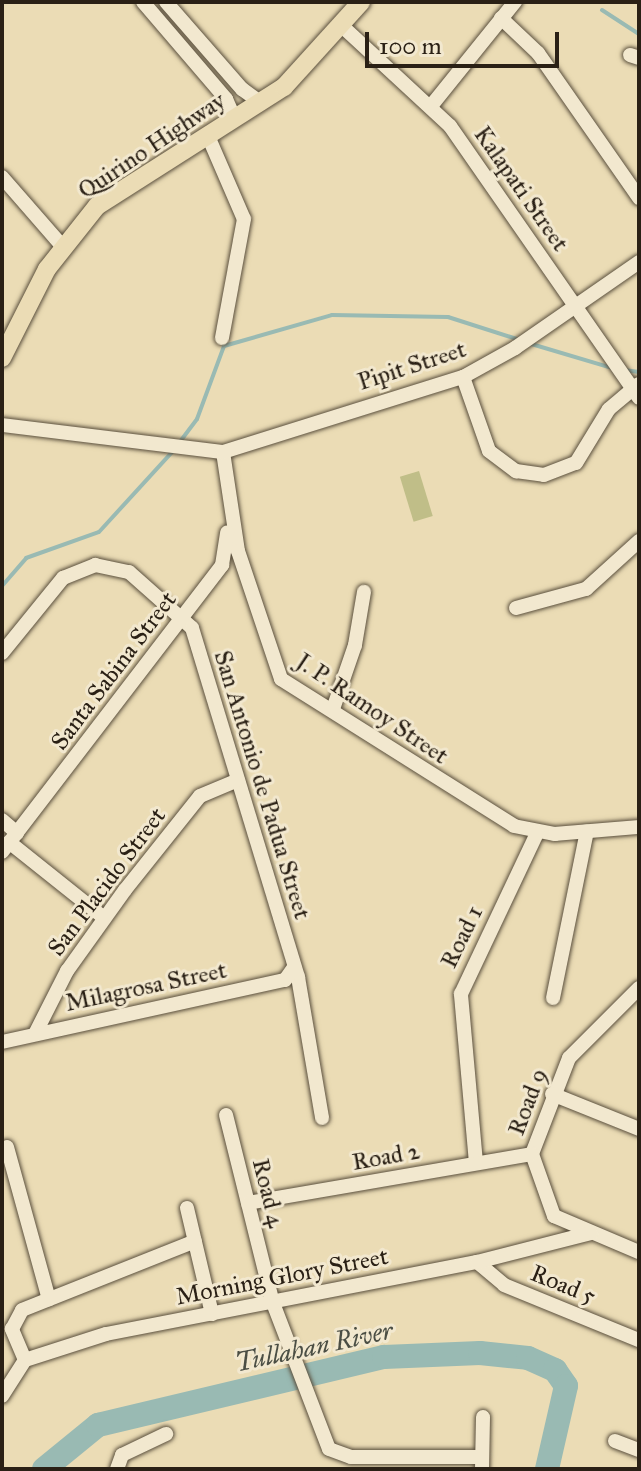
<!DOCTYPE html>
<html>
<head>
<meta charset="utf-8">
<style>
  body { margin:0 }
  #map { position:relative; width:641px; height:1471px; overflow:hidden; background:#ebdcb5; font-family:"IM FELL Great Primer",serif }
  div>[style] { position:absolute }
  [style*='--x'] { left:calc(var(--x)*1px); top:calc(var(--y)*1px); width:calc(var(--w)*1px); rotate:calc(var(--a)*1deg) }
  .green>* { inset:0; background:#c0be88; transform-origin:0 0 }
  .stream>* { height:4px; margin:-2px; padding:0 2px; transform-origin:2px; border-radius:2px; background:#99bab3 }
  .river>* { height:24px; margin:-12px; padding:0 12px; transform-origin:12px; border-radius:12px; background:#99bab3 }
  .roads { filter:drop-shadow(0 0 2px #5a4f3d) drop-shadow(0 0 2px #5a4f3d) }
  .minor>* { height:14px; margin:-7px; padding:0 7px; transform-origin:7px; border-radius:7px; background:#f2e8cf }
  .major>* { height:18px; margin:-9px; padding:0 9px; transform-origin:9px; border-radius:9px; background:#ebdcb5 }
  span { translate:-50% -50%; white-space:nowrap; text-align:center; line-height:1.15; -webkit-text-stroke:6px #f2e8cf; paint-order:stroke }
  .street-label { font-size:24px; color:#2a2015 }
  .water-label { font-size:26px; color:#4b4e44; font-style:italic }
  .frame { position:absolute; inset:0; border:4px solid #2a2015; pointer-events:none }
  .scale { position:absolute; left:365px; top:32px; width:194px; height:36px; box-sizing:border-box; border:4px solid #2a2015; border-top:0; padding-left:10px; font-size:24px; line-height:28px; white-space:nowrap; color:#2a2015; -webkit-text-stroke:6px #f2e8cf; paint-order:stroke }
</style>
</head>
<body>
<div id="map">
  <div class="green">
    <div style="left:419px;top:471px;width:47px;height:20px;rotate:73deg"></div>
  </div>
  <div class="stream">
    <div style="--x:602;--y:10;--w:44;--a:33"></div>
    <div style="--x:528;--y:343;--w:88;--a:16.6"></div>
    <div style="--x:624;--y:370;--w:15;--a:8"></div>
    <div style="--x:179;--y:443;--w:30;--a:-53"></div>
    <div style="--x:197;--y:419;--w:78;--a:-69.7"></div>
    <div style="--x:224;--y:346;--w:112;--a:-16"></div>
    <div style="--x:332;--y:315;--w:116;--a:1"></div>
    <div style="--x:448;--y:317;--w:76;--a:17.7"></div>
    <div style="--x:2;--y:586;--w:37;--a:-49"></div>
    <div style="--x:26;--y:558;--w:77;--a:-19.6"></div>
    <div style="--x:99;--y:532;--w:111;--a:-47.6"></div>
  </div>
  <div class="river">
    <div style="--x:44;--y:1469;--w:70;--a:-39.2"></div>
    <div style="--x:98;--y:1425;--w:294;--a:-13.4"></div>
    <div style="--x:384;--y:1357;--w:96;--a:-2.4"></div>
    <div style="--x:480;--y:1353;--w:48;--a:5.9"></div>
    <div style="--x:528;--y:1358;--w:30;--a:24"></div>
    <div style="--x:555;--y:1370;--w:19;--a:55"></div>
    <div style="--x:566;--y:1386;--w:85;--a:102.9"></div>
  </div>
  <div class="roads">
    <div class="minor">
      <div style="--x:143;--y:2;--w:128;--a:49.4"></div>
      <div style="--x:226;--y:99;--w:22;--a:66"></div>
      <div style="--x:166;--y:2;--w:116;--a:48.9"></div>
      <div style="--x:242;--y:89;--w:24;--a:36"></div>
      <div style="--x:501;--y:18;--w:51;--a:43.4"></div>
      <div style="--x:538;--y:53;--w:177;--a:55.1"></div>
      <div style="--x:342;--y:26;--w:147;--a:42.8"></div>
      <div style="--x:450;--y:126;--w:331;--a:55.2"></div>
      <div style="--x:630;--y:55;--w:9;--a:18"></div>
      <div style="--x:431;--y:106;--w:134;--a:-51.1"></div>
      <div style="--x:208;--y:136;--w:90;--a:66.6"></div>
      <div style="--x:244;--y:219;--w:121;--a:100.5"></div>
      <div style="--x:2;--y:177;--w:93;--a:48.9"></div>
      <div style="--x:463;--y:377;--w:78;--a:70.6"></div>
      <div style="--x:489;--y:451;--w:34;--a:37"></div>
      <div style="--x:516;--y:471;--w:28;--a:8"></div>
      <div style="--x:544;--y:475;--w:34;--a:-21"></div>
      <div style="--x:576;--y:463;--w:63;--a:-58.6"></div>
      <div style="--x:609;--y:409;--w:39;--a:-40"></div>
      <div style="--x:2;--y:425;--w:223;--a:7"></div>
      <div style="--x:223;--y:452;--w:100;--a:81.4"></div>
      <div style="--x:238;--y:551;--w:135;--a:71.4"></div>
      <div style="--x:281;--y:679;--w:275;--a:32.2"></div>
      <div style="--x:514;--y:826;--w:42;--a:11"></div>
      <div style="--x:555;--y:834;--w:84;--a:-4.8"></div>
      <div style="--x:223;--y:452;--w:251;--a:-17.4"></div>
      <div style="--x:463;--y:377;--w:60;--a:-29.1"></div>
      <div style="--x:515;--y:348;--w:151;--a:-34.7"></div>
      <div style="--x:516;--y:608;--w:73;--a:-15.2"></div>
      <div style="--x:586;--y:589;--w:72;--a:-42.2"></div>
      <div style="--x:2;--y:653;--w:97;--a:-50.9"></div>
      <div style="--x:63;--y:578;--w:35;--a:-22"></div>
      <div style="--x:95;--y:565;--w:35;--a:12"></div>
      <div style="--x:129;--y:572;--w:84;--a:41.6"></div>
      <div style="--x:192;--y:628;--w:365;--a:73.1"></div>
      <div style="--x:298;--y:977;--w:143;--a:80.3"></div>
      <div style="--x:333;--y:709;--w:68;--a:-71"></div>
      <div style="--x:355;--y:645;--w:54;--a:-80.4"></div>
      <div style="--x:2;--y:820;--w:20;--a:41"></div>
      <div style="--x:9;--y:842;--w:120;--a:38.6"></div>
      <div style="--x:2;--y:852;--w:362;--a:-52.5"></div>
      <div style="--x:222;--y:565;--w:33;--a:-81"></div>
      <div style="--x:639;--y:988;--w:99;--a:135"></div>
      <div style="--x:569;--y:1058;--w:103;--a:111.1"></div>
      <div style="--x:532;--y:1154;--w:66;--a:70.5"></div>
      <div style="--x:554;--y:1216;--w:92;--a:23"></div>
      <div style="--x:553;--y:998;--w:170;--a:-78.5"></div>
      <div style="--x:35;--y:1034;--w:71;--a:-63.1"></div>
      <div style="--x:67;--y:971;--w:100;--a:-54.4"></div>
      <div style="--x:125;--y:890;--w:120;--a:-51.4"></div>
      <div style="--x:200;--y:796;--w:41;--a:-22.8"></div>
      <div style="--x:2;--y:1042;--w:290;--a:-12.4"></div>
      <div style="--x:285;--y:980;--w:16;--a:-55"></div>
      <div style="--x:552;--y:1094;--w:94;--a:21.9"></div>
      <div style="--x:226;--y:1115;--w:194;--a:76"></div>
      <div style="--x:273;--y:1303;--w:156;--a:69"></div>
      <div style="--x:329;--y:1449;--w:23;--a:20"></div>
      <div style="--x:351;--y:1457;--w:131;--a:0"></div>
      <div style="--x:7;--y:1147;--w:158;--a:74.6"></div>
      <div style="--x:476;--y:1163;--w:170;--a:-95.1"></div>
      <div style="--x:461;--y:994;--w:178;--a:-64.7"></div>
      <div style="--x:248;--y:1203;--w:288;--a:-9.8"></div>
      <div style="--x:187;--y:1208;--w:109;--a:76.7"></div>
      <div style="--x:477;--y:1262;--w:35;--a:40"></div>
      <div style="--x:504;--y:1285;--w:146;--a:22.2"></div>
      <div style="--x:25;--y:1360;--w:34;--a:-113"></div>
      <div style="--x:12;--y:1329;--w:21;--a:-62"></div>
      <div style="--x:22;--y:1310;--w:186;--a:-21.7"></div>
      <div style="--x:2;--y:1396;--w:43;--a:-57.4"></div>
      <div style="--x:25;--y:1360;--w:85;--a:-17.8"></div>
      <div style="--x:106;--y:1334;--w:378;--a:-11"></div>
      <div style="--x:477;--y:1262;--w:118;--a:-14.3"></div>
      <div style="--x:615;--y:1441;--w:26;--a:21"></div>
      <div style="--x:117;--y:1469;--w:15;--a:-70"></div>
      <div style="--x:122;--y:1455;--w:49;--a:-25.5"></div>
      <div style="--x:482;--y:1469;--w:52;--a:-88.9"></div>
    </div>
    <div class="major">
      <div style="--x:2;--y:358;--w:100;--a:-63.2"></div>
      <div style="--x:47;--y:269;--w:80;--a:-51.6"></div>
      <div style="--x:97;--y:206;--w:222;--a:-32.5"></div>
      <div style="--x:284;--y:87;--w:115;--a:-47.8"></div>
    </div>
  </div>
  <div class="street-label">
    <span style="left:152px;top:146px;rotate:-34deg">Quirino Highway</span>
    <span style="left:521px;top:189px;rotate:55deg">Kalapati Street</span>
    <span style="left:412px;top:366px;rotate:-18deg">Pipit Street</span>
    <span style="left:114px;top:671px;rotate:-53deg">Santa Sabina Street</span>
    <span style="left:372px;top:709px;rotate:34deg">J. P. Ramoy Street</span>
    <span style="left:262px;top:785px;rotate:73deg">San Antonio de Padua Street</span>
    <span style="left:107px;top:882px;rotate:-53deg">San Placido Street</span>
    <span style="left:462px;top:937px;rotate:-64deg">Road 1</span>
    <span style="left:146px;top:987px;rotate:-12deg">Milagrosa Street</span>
    <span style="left:528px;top:1102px;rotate:-69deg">Road 9</span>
    <span style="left:386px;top:1157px;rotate:-10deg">Road 2</span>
    <span style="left:268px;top:1193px;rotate:76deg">Road 4</span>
    <span style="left:282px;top:1277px;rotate:-11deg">Morning Glory Street</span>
    <span style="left:563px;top:1285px;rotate:22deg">Road 5</span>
  </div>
  <div class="water-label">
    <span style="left:314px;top:1347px;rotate:-12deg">Tullahan River</span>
  </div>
  <div class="frame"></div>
  <div class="scale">100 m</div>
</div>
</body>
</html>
